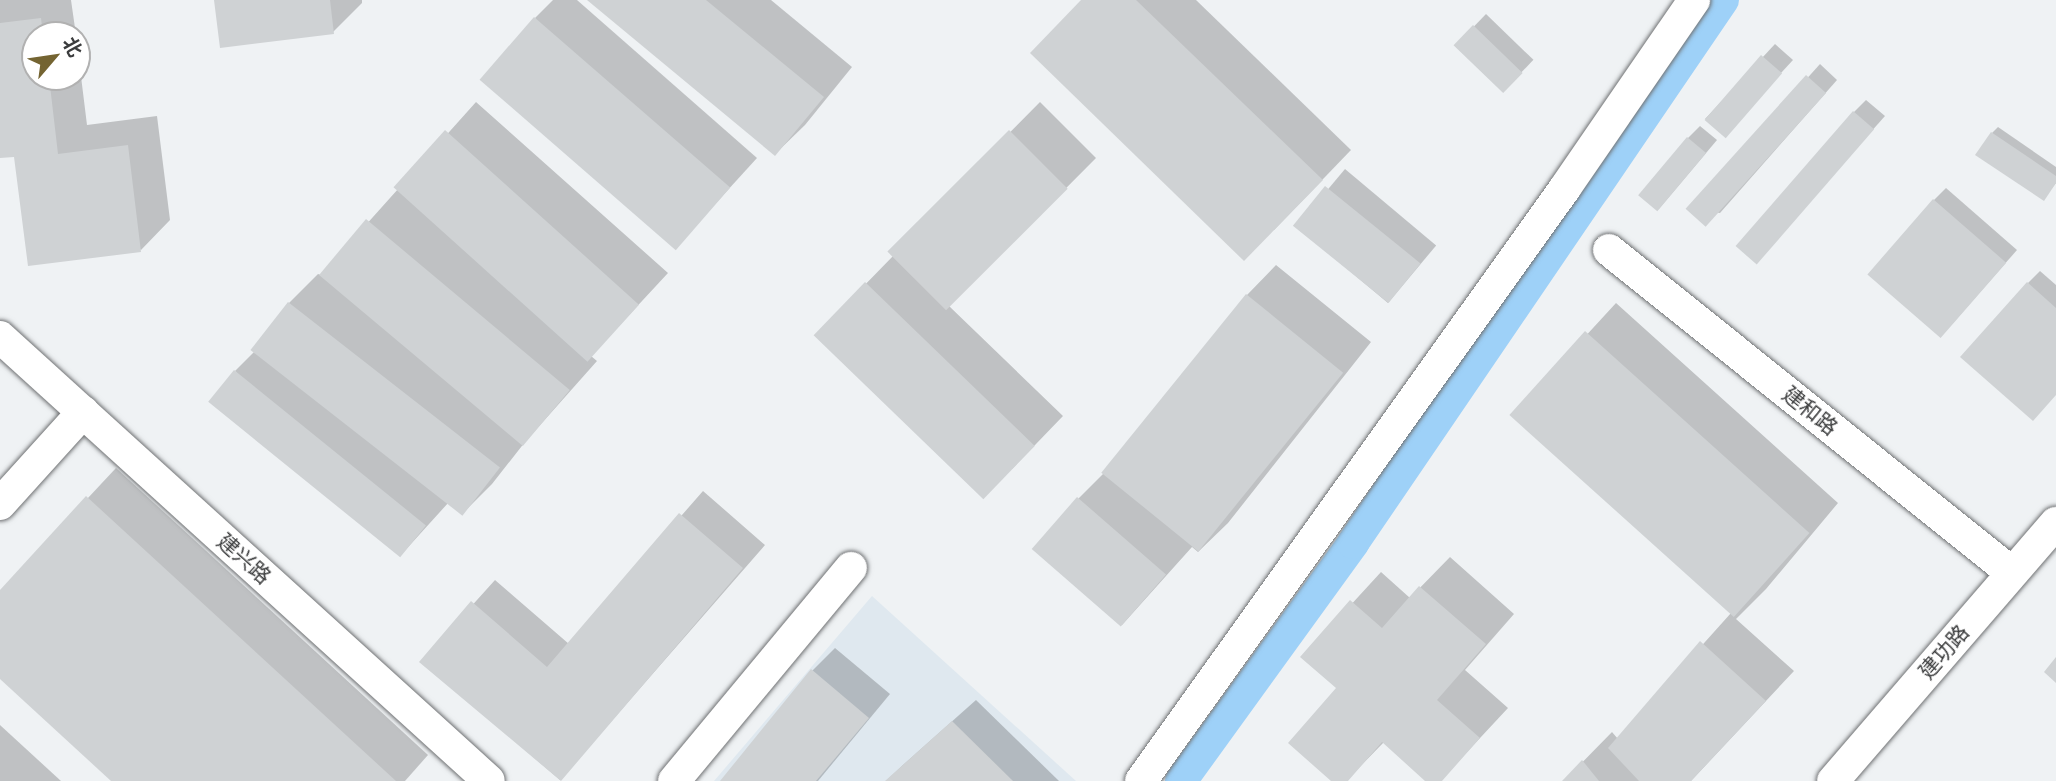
<!DOCTYPE html>
<html>
<head>
<meta charset="utf-8">
<style>
  body { margin:0 }
  #map { position:relative; width:2056px; height:781px; overflow:hidden; background:#eff2f4; font-family:Lora,"Noto Sans SC",serif }
  div>[style] { position:absolute }
  [style*='--x'] { left:calc(var(--x)*1px); top:calc(var(--y)*1px); width:calc(var(--w)*1px); rotate:calc(var(--a)*1deg) }
  .built>* { inset:0; background:#dfe8ef }
  .shadow>* { inset:0; background:#0003; transform-origin:0 0 }
  .canal>* { height:32px; margin:-16px; padding:0 16px; transform-origin:16px; border-radius:16px; background:#9ed1f8 }
  .building>* { inset:0; background:#cfd2d4; transform-origin:0 0 }
  .roads { filter:drop-shadow(0 0 2px #6f7173) drop-shadow(0 0 2px #6f7173) }
  .minor>* { height:32px; margin:-16px; padding:0 16px; transform-origin:16px; border-radius:16px; background:#fff }
  span { translate:-50% -50%; white-space:nowrap; text-align:center; line-height:1.15; -webkit-text-stroke:5px #fff; paint-order:stroke }
  .street-label { font-size:21px; color:#3b3c3d }
  .north { position:absolute; left:21px; top:21px; width:70px; height:70px; box-sizing:border-box; background:#fff; border:2px solid #b1b1b1; border-radius:50%; rotate:61deg; font-size:19px; font-weight:700; line-height:28px; text-align:center; color:#3b3c3d }
  .north::after { content:''; display:block; margin:auto; width:24px; height:32px; background:#746432; clip-path:polygon(50% 0,100% 100%,50% 72%,0 100%) }
</style>
</head>
<body>
<div id="map">
  <div class="built">
    <div style="clip-path:polygon(872px 596px,1076px 781px,714px 781px)"></div>
  </div>
  <div class="shadow">
    <div style="clip-path:polygon(0 0,71px 0,76px 35px,35px 35px,35px 77px,77px 77px,77px 44px,87px 125px,157px 116px,170px 220px,141px 250px,15px 155px,0 157px)"></div>
    <div style="clip-path:polygon(216px 0,362px 0,362px 3px,333px 32px)"></div>
    <div style="clip-path:polygon(553px 0,577px 0,757px 158px,675px 248px,535px 18px)"></div>
    <div style="clip-path:polygon(589px 0,771px 0,852px 67px,805px 125px,775px 154px)"></div>
    <div style="clip-path:polygon(1083px 0,1196px 0,1351px 150px,1274px 230px)"></div>
    <div style="left:1486px;top:14px;width:66px;height:44px;rotate:44deg"></div>
    <div style="clip-path:polygon(1775px 44px,1793px 60px,1735px 123px,1705px 119px)"></div>
    <div style="clip-path:polygon(1820px 64px,1837px 80px,1720px 213px,1690px 209px)"></div>
    <div style="clip-path:polygon(1866px 100px,1885px 116px,1767px 249px,1854px 112px)"></div>
    <div style="clip-path:polygon(476px 102px,668px 273px,591px 356px,597px 361px,525px 442px,492px 484px,463px 513px,449px 502px,400px 556px,235px 371px,255px 351px,289px 303px,318px 274px,321px 275px)"></div>
    <div style="clip-path:polygon(1040px 102px,1096px 158px,949px 306px,1063px 416px,1012px 469px,816px 335px,894px 255px,891px 252px)"></div>
    <div style="clip-path:polygon(1700px 126px,1717px 140px,1658px 210px,1688px 138px)"></div>
    <div style="clip-path:polygon(1998px 127px,2056px 167px,2056px 183px,2043px 199px,1992px 133px)"></div>
    <div style="left:1345px;top:169px;width:119px;height:75px;rotate:40deg"></div>
    <div style="clip-path:polygon(1946px 188px,2017px 250px,1952px 324px,1934px 200px)"></div>
    <div style="clip-path:polygon(1276px 265px,1371px 342px,1228px 523px,1198px 552px,1192px 547px,1122px 625px,1034px 549px,1079px 498px,1108px 469px,1110px 470px,1247px 295px)"></div>
    <div style="clip-path:polygon(2040px 271px,2056px 285px,2056px 394px,2028px 283px)"></div>
    <div style="clip-path:polygon(1616px 303px,1838px 503px,1766px 589px,1736px 619px,1794px 671px,1691px 781px,1564px 781px,1612px 732px,1618px 739px,1731px 613px,1512px 416px)"></div>
    <div style="clip-path:polygon(116px 468px,428px 755px,405px 781px,114px 781px,0 676px,0 592px)"></div>
    <div style="clip-path:polygon(703px 491px,765px 545px,560px 780px,422px 661px,495px 580px,569px 644px)"></div>
    <div style="clip-path:polygon(1450px 557px,1514px 614px,1465px 670px,1508px 708px,1440px 781px,1428px 781px,1384px 742px,1346px 781px,1334px 781px,1338px 688px,1303px 657px,1381px 572px,1410px 598px)"></div>
    <div style="clip-path:polygon(835px 648px,890px 694px,818px 781px,723px 781px,812px 671px)"></div>
    <div style="clip-path:polygon(976px 700px,1059px 781px,886px 781px,903px 765px)"></div>
    <div style="clip-path:polygon(0 725px,61px 781px,0 781px)"></div>
  </div>
  <div class="canal">
    <div style="--x:1181;--y:781;--w:294;--a:-54.1"></div>
    <div style="--x:1353;--y:543;--w:657;--a:-55.73"></div>
  </div>
  <div class="building">
    <div style="clip-path:polygon(214px 0,330px 0,334px 34px,220px 48px)"></div>
    <div style="clip-path:polygon(587px 0,706px 0,824px 97px,775px 156px)"></div>
    <div style="clip-path:polygon(1081px 0,1136px 0,1323px 180px,1244px 261px,1030px 53px)"></div>
    <div style="left:534px;top:17px;width:260px;height:83px;rotate:41deg"></div>
    <div style="clip-path:polygon(41px 18px,43px 35px,35px 35px,35px 77px,49px 77px,58px 154px,128px 145px,141px 252px,28px 266px,14px 157px,0 158px,0 23px)"></div>
    <div style="left:1473px;top:25px;width:69px;height:28px;rotate:44deg"></div>
    <div style="left:1761px;top:55px;width:28px;height:86px;rotate:41deg"></div>
    <div style="left:1806px;top:75px;width:27px;height:180px;rotate:42deg"></div>
    <div style="left:1853px;top:111px;width:28px;height:179px;rotate:41deg"></div>
    <div style="left:445px;top:130px;width:261px;height:77px;rotate:42deg"></div>
    <div style="left:1009px;top:130px;width:83px;height:172px;rotate:45deg"></div>
    <div style="clip-path:polygon(1991px 132px,2056px 176px,2056px 183px,2044px 201px,1975px 155px)"></div>
    <div style="left:1687px;top:137px;width:25px;height:76px;rotate:40deg"></div>
    <div style="left:1325px;top:186px;width:123px;height:51px;rotate:39deg"></div>
    <div style="left:1933px;top:199px;width:97px;height:100px;rotate:41deg"></div>
    <div style="left:366px;top:219px;width:266px;height:73px;rotate:40deg"></div>
    <div style="left:865px;top:282px;width:236px;height:74px;rotate:44deg"></div>
    <div style="clip-path:polygon(2027px 282px,2056px 308px,2056px 395px,2033px 421px,1960px 357px)"></div>
    <div style="left:1246px;top:294px;width:125px;height:230px;rotate:39deg"></div>
    <div style="left:288px;top:302px;width:269px;height:61px;rotate:38deg"></div>
    <div style="left:1585px;top:331px;width:302px;height:113px;rotate:42deg"></div>
    <div style="left:234px;top:370px;width:247px;height:41px;rotate:39deg"></div>
    <div style="clip-path:polygon(86px 496px,396px 781px,111px 781px,0 679px,0 590px)"></div>
    <div style="left:1077px;top:497px;width:118px;height:69px;rotate:41deg"></div>
    <div style="clip-path:polygon(679px 513px,743px 568px,561px 781px,419px 662px,471px 601px,547px 667px)"></div>
    <div style="clip-path:polygon(1419px 586px,1486px 644px,1437px 700px,1480px 738px,1442px 781px,1425px 781px,1382px 742px,1348px 781px,1331px 781px,1288px 743px,1336px 688px,1300px 657px,1350px 600px,1382px 628px)"></div>
    <div style="clip-path:polygon(1700px 641px,1766px 701px,1691px 781px,1639px 781px,1608px 748px)"></div>
    <div style="clip-path:polygon(2056px 657px,2056px 683px,2044px 672px)"></div>
    <div style="clip-path:polygon(811px 669px,869px 718px,816px 781px,720px 781px)"></div>
    <div style="clip-path:polygon(952px 721px,1013px 781px,885px 781px)"></div>
    <div style="clip-path:polygon(1582px 760px,1599px 781px,1562px 781px)"></div>
  </div>
  <div class="roads">
    <div class="minor">
      <div style="--x:1609;--y:250;--w:516;--a:38.71"></div>
      <div style="--x:0;--y:337;--w:660;--a:42.24"></div>
      <div style="--x:0;--y:504;--w:124;--a:-47.9"></div>
      <div style="--x:674;--y:781;--w:277;--a:-50.3"></div>
      <div style="--x:1141;--y:781;--w:729;--a:-54.43"></div>
      <div style="--x:1565;--y:188;--w:228;--a:-55.5"></div>
      <div style="--x:1833;--y:781;--w:341;--a:-49.2"></div>
    </div>
  </div>
  <div class="street-label">
    <span style="left:1810px;top:411px;rotate:39deg">建和路</span>
    <span style="left:244px;top:559px;rotate:42deg">建兴路</span>
    <span style="left:1944px;top:652px;rotate:-49deg">建功路</span>
  </div>
  <div class="north">北</div>
</div>
</body>
</html>
